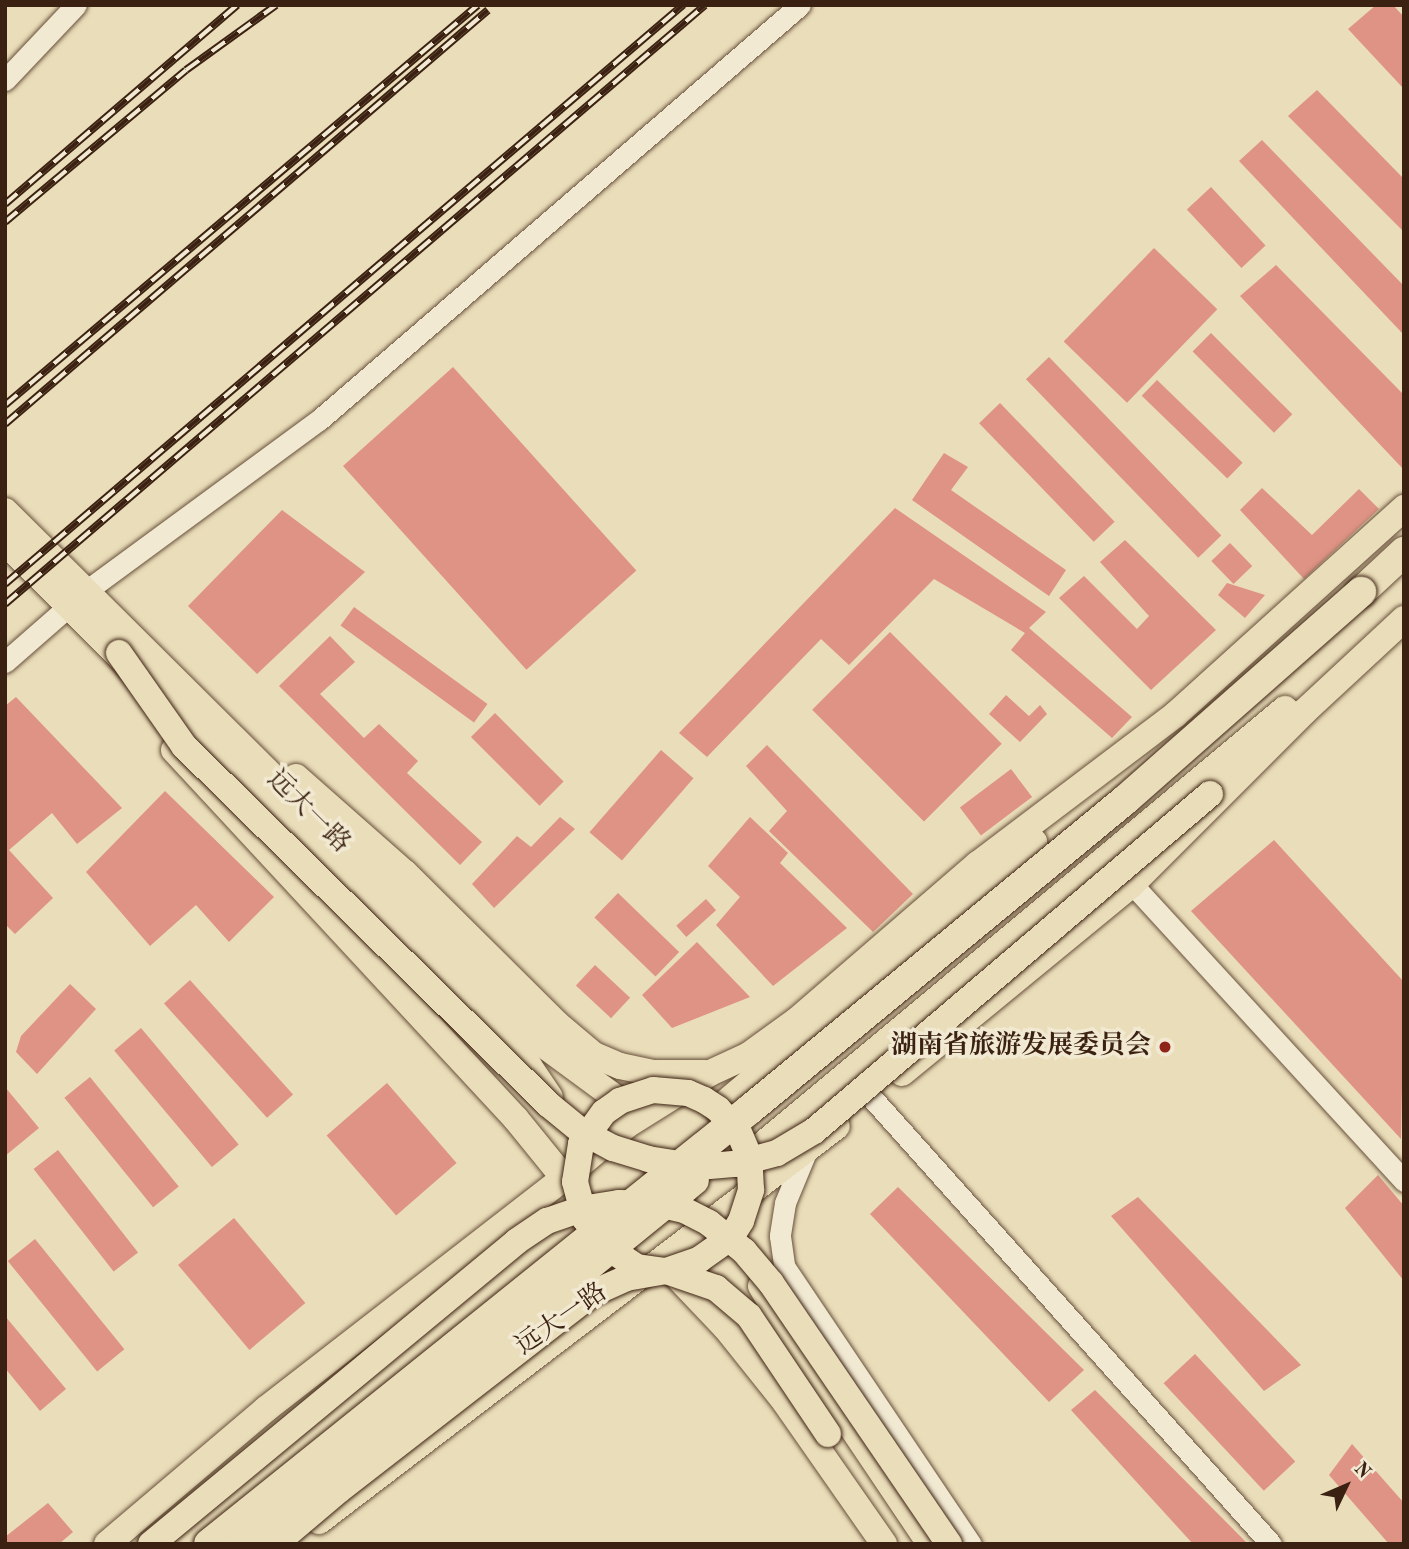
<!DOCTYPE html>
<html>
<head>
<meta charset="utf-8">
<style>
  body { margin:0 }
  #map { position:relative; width:1409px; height:1549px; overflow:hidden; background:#eaddb9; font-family:"Old Standard TT","Noto Serif SC",serif }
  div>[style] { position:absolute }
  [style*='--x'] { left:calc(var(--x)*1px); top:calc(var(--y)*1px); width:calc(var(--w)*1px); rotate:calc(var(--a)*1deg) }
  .building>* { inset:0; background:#de9384; transform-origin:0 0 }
  .roads { filter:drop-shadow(0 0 2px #67503b) drop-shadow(0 0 2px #67503b) }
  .minor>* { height:21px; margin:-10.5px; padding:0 10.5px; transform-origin:10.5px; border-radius:10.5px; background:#f1e9d2 }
  .major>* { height:26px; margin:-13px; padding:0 13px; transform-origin:13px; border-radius:13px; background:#eaddb9 }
  .highway>* { height:30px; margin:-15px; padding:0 15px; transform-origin:15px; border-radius:15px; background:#eaddb9 }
  .rail>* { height:8px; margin-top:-4px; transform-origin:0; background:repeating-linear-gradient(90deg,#f1e9d2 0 16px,#3b2111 0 32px); box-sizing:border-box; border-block:2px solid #3b2111 }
  .bridges { filter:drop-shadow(0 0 2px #3b2111) drop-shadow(0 0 2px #3b2111) }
  .major-bridge>* { height:26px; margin:-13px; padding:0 13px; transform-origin:13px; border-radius:13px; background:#eaddb9 }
  .highway-bridge>* { height:30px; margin:-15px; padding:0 15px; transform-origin:15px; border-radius:15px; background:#eaddb9 }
  .dots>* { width:19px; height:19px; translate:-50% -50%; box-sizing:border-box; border:4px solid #f1e9d2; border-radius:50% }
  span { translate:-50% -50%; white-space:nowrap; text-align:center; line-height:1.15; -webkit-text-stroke:7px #f1e9d2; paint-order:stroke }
  .street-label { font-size:26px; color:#3b2111 }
  .poi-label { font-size:26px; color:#3b2111; font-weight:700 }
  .right { translate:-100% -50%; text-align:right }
  .frame { position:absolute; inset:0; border:7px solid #3b2111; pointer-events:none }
  .north { position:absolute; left:1311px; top:1451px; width:70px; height:70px; -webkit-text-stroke:5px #f1e9d2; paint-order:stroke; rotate:46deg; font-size:19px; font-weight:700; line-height:28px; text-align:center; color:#3b2111 }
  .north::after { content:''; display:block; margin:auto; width:24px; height:32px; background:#3b2111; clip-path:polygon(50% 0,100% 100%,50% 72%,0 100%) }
</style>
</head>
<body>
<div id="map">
  <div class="building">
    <div style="clip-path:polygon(1376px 5px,1393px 5px,1404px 17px,1404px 89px,1348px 29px)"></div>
    <div style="clip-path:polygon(1317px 90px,1404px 179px,1404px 232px,1288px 116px)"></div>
    <div style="clip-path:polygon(1262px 140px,1404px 286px,1404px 335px,1239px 161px)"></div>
    <div style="left:1211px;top:187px;width:80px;height:33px;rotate:47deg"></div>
    <div style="left:1154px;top:248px;width:88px;height:130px;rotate:44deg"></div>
    <div style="clip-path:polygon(1276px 265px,1404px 395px,1404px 470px,1240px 296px)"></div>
    <div style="left:1211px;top:333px;width:115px;height:26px;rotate:45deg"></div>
    <div style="left:1049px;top:357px;width:248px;height:32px;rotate:46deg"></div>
    <div style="left:453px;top:367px;width:274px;height:148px;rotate:48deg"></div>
    <div style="left:1157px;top:380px;width:119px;height:22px;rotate:44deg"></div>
    <div style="left:1000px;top:403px;width:165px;height:29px;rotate:46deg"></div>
    <div style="clip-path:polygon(944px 453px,968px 467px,951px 490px,1066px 570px,1049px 596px,912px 500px)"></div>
    <div style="clip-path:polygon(1262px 488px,1312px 535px,1359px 489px,1379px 509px,1304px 579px,1240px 510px)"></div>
    <div style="clip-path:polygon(895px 508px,1046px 612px,1029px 628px,1132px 717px,1112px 738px,1011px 650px,1025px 633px,934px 579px,849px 665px,821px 639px,707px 757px,679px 733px)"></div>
    <div style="clip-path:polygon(282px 510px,365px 572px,257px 674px,188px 606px)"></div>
    <div style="clip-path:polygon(1125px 540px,1216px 630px,1151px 690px,1059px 598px,1084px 576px,1137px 629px,1149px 616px,1100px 562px)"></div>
    <div style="left:1230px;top:543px;width:32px;height:26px;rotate:46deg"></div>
    <div style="clip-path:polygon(1227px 583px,1265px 595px,1245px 618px,1218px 595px)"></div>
    <div style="left:354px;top:607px;width:165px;height:23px;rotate:36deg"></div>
    <div style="left:890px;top:632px;width:158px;height:110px;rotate:45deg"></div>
    <div style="clip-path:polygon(330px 636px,355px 662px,320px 694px,364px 738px,379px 724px,418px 761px,407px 773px,482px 842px,460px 865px,279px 686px)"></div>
    <div style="clip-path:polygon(1006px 695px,1029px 716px,1040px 705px,1047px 714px,1020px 742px,989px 714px)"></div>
    <div style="clip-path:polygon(16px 697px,122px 808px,77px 844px,52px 813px,9px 850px,53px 898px,15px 934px,5px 924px,5px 706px)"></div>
    <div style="left:495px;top:713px;width:97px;height:34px;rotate:45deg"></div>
    <div style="clip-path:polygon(767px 745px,913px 894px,873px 932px,769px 831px,787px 811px,746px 766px)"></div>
    <div style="left:661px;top:750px;width:43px;height:109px;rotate:41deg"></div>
    <div style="left:1011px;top:769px;width:35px;height:64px;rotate:53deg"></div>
    <div style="clip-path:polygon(165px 791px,274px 897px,229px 942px,196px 905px,150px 946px,86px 872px)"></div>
    <div style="clip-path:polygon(560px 817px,575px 829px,494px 908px,472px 884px,517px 836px,531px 847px)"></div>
    <div style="clip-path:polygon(750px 817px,788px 853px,780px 863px,847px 928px,773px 986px,716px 925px,740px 897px,708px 866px)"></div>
    <div style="clip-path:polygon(1274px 840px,1404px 982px,1401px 1139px,1191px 911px)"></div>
    <div style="left:618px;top:893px;width:85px;height:34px;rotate:44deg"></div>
    <div style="left:706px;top:899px;width:15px;height:40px;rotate:48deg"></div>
    <div style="clip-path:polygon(697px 942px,750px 997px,672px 1028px,642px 995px)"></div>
    <div style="left:595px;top:965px;width:48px;height:28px;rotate:43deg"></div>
    <div style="left:190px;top:980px;width:154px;height:35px;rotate:48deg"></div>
    <div style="clip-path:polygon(70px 984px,96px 1009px,37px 1074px,16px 1052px,21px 1036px)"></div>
    <div style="left:141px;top:1028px;width:152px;height:35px;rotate:50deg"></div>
    <div style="left:90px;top:1077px;width:141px;height:33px;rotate:51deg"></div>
    <div style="left:387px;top:1083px;width:106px;height:80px;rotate:49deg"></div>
    <div style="clip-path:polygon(5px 1087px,39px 1128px,5px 1156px)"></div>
    <div style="left:58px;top:1150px;width:130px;height:31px;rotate:52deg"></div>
    <div style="clip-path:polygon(1378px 1175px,1404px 1206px,1404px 1281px,1345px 1208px)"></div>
    <div style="clip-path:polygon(898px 1187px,1084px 1370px,1049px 1402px,870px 1214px)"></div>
    <div style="clip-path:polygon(1138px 1197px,1301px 1365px,1264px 1391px,1111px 1216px)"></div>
    <div style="left:234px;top:1218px;width:111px;height:73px;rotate:50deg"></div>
    <div style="left:35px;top:1239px;width:142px;height:35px;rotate:51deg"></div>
    <div style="clip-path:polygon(5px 1316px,66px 1389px,40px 1411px,5px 1368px)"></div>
    <div style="left:1195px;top:1354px;width:147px;height:43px;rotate:47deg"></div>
    <div style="clip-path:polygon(1095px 1390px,1248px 1544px,1193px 1544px,1071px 1410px)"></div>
    <div style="clip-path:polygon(1352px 1444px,1404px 1503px,1404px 1544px,1389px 1544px,1329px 1475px)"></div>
    <div style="clip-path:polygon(48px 1503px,73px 1532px,59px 1544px,5px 1544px,5px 1537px)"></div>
  </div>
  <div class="roads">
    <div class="minor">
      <div style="--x:5;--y:80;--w:103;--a:-46.6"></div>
      <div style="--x:5;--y:662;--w:108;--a:-41.2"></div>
      <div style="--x:86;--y:591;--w:289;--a:-36.3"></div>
      <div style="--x:319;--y:420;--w:635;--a:-40.79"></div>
      <div style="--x:1132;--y:884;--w:403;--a:47.5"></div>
      <div style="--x:872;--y:1098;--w:598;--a:48.18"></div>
      <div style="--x:806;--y:1152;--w:55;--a:112.4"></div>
      <div style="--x:785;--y:1203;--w:33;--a:99"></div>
      <div style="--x:780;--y:1236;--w:30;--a:82"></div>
      <div style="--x:784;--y:1266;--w:335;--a:56.1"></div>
    </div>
    <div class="major">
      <div style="--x:5;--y:511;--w:755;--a:44.79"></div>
      <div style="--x:541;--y:1043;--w:98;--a:36.3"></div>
      <div style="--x:5;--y:542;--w:741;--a:45"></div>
      <div style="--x:529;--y:1066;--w:37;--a:56"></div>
      <div style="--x:174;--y:750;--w:503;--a:47.17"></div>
      <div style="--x:516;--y:1119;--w:76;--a:50.9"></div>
      <div style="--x:296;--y:777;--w:145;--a:41.4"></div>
      <div style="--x:405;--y:873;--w:214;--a:44.8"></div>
      <div style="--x:557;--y:1024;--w:48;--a:40"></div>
      <div style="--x:594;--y:1055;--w:28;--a:23"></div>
      <div style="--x:620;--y:1066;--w:35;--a:12"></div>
      <div style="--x:654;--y:1073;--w:51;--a:0"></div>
      <div style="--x:902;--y:1073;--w:298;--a:-39.4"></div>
      <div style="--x:1132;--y:884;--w:243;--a:-45"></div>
      <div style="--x:1304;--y:712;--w:137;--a:-42.9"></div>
      <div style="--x:718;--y:1109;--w:414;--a:-40.2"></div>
      <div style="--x:749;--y:1156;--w:698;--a:-39.83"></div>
      <div style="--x:670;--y:1269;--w:81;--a:46.5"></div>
      <div style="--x:726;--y:1328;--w:95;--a:51.4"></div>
      <div style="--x:785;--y:1402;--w:173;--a:55.1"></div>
      <div style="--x:761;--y:1286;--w:56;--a:59.7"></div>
      <div style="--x:789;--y:1334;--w:253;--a:56.1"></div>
      <div style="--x:319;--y:1521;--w:651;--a:-37.33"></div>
      <div style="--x:107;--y:1544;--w:209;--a:-40.3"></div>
      <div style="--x:266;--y:1409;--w:377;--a:-37.8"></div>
      <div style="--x:564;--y:1178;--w:82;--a:-40.1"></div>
      <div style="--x:627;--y:1125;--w:98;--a:-32.1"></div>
      <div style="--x:710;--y:1073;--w:43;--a:-24.8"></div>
      <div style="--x:749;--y:1055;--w:58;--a:-35.9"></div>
      <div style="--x:796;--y:1021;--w:240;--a:-40.8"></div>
      <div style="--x:978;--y:864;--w:247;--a:-37.1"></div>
      <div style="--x:1175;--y:715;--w:309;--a:-42.1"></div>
      <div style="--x:175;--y:1544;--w:523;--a:-38.4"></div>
    </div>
    <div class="highway">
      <div style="--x:1361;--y:592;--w:59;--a:-42.9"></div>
    </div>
  </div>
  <div class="rail">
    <div style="--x:5;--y:204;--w:306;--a:-40.6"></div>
    <div style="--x:5;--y:222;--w:236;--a:-40"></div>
    <div style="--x:186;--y:70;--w:111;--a:-35.8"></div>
    <div style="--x:5;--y:405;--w:619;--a:-40.22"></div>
    <div style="--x:5;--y:424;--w:636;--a:-40.6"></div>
    <div style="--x:5;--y:584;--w:892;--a:-40.5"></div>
    <div style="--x:5;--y:604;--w:921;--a:-40.55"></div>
  </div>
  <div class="bridges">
    <div class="major-bridge">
      <div style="--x:119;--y:653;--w:113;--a:55"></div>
      <div style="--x:184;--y:746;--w:511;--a:44.52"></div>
      <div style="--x:548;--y:1104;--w:43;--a:39.3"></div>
      <div style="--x:581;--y:1131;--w:36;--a:28"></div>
      <div style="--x:613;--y:1148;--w:37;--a:17"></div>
      <div style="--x:648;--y:1159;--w:51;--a:9.1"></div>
      <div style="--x:698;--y:1167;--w:38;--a:-5"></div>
      <div style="--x:736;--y:1164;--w:42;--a:-15"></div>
      <div style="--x:777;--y:1153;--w:43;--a:-30.7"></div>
      <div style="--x:814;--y:1131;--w:520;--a:-40.4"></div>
      <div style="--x:151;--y:1544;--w:475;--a:-39.6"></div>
      <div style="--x:517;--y:1241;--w:36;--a:-34"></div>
      <div style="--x:547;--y:1221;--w:36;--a:-19"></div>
      <div style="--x:581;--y:1209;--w:38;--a:-9"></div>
      <div style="--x:619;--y:1203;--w:39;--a:1"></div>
      <div style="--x:658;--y:1204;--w:27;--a:13"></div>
      <div style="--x:684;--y:1210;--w:28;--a:27"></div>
      <div style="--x:709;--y:1223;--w:45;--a:38.7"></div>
      <div style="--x:744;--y:1251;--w:42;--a:49.8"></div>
      <div style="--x:771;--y:1283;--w:316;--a:55.7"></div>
      <div style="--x:275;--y:1544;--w:84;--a:-40.2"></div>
      <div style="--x:339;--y:1490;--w:321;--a:-37.8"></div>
      <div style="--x:593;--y:1293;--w:36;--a:-24"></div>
      <div style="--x:626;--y:1278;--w:41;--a:-9.9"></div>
      <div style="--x:666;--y:1271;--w:36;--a:-19"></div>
      <div style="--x:700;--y:1259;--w:38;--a:-35"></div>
      <div style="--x:731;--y:1237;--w:19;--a:-58"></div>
      <div style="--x:741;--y:1221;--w:33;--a:-72"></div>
      <div style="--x:751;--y:1190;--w:34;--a:-93"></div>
      <div style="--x:749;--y:1156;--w:28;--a:-113"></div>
      <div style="--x:738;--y:1130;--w:29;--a:-134"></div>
      <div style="--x:718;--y:1109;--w:17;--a:-147"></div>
      <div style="--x:704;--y:1100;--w:17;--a:-156"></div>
      <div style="--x:688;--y:1093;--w:35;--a:-175"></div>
      <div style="--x:653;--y:1090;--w:35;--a:162"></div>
      <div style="--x:620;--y:1101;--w:19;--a:145"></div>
      <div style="--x:604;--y:1112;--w:39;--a:126"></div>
      <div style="--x:581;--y:1144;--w:38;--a:99"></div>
      <div style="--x:575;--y:1182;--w:38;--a:75"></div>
      <div style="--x:585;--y:1219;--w:36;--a:52"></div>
      <div style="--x:607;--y:1247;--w:36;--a:34"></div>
      <div style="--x:637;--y:1267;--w:29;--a:8"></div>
      <div style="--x:666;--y:1271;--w:53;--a:18.8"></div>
      <div style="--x:716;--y:1288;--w:43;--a:40.3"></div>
      <div style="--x:749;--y:1316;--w:142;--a:56.2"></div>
    </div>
    <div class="highway-bridge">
      <div style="--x:209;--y:1544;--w:693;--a:-38.79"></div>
      <div style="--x:749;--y:1110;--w:487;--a:-39.5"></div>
      <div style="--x:1125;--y:800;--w:315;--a:-41.4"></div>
      <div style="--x:246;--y:1544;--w:577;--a:-39.09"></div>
    </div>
  </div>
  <div class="dots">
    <div style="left:1165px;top:1047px;background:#8f2418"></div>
  </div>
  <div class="street-label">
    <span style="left:308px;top:812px;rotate:45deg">远大一路</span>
    <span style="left:562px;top:1320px;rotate:-35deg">远大一路</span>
  </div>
  <div class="poi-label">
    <span class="right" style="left:1151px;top:1047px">湖南省旅游发展委员会</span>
  </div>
  <div class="frame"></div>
  <div class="north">N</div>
</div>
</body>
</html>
